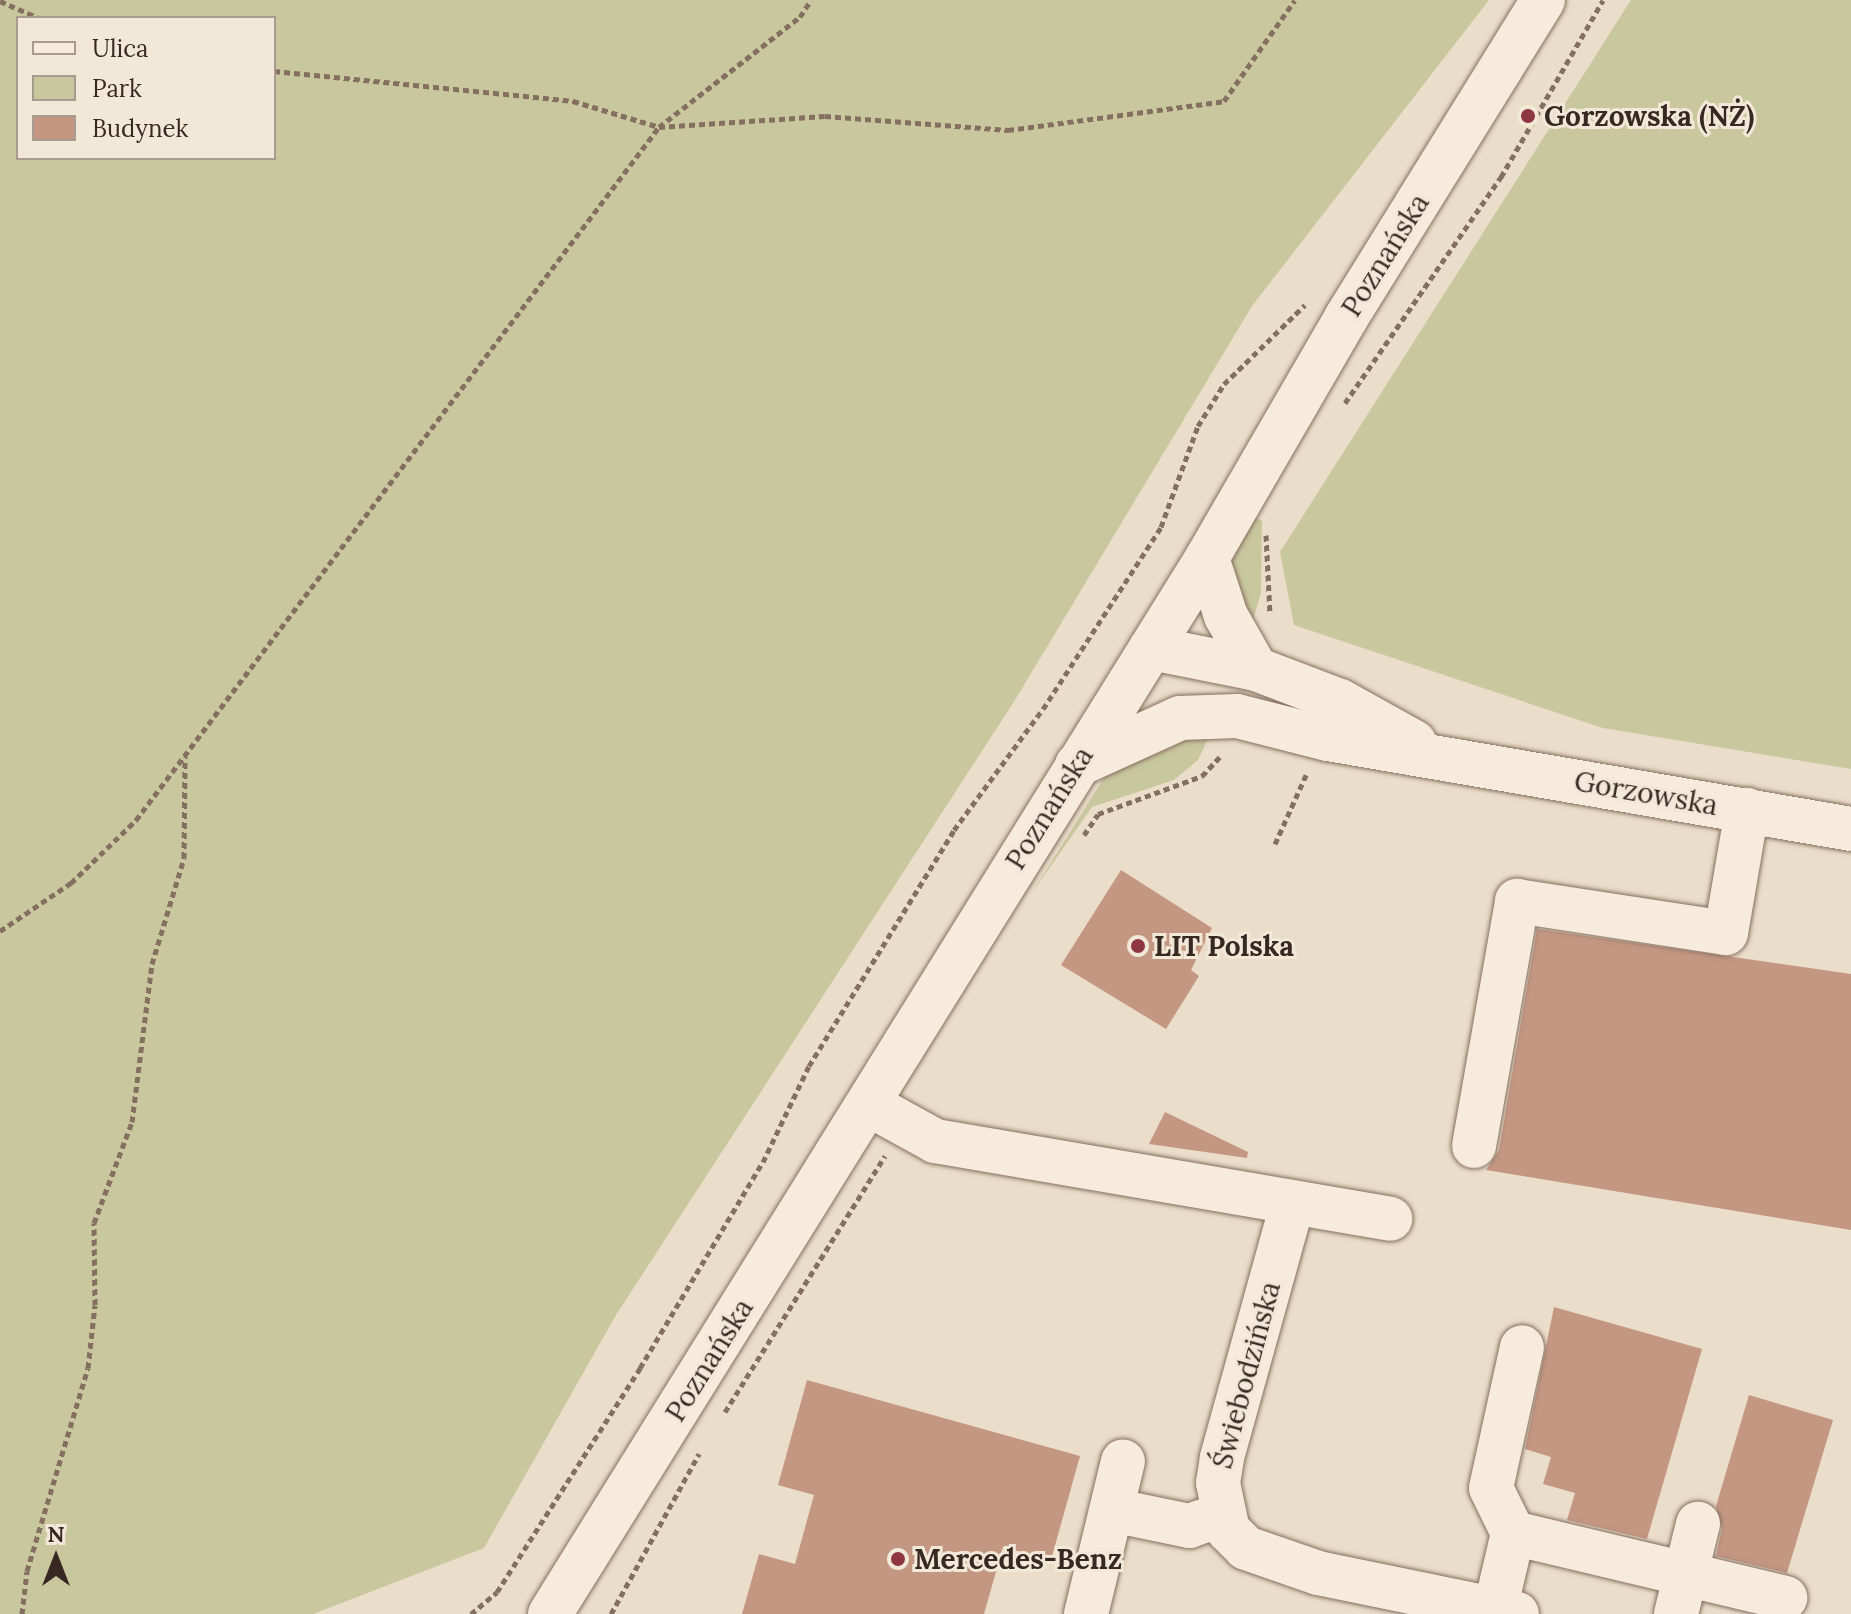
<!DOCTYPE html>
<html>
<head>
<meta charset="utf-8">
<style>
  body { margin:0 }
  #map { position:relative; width:1851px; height:1614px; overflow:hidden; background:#eaddc9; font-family:Lora,serif }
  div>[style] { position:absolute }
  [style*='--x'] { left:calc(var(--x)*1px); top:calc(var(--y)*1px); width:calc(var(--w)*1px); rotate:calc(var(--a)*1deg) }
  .green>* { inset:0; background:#c8c79e }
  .building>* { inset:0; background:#c49783 }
  .path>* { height:5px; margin-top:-2.5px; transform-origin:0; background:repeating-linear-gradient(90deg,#856f60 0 6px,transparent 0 10px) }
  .roads { filter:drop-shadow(0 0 2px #856f60) drop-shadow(0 0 2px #856f60) }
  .minor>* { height:44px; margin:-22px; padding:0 22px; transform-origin:22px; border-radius:22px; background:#f6ebdc }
  .dots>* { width:22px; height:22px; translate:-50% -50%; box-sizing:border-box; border:4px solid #f2e8d8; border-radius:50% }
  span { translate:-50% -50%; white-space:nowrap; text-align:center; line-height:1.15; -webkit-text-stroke:6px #f2e8d8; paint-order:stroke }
  .poi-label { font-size:28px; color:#372922; font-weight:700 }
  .left { translate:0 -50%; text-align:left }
  .street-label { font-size:28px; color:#372922 }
  .legend { position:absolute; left:16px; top:16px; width:260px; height:144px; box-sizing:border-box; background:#f2e8d8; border:2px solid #a79c8f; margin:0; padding:10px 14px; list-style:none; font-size:24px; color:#372922 }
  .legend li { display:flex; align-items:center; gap:16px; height:40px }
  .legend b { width:40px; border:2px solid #a79c8f }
  .north { position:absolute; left:16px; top:1518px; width:80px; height:80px; -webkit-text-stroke:6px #f2e8d8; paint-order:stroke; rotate:0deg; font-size:22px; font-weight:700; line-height:32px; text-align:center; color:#372922 }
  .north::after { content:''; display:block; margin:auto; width:28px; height:36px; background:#372922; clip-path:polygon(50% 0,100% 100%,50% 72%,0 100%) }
</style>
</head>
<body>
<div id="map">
  <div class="green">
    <div style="clip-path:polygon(evenodd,0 0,1489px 0,1252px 306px,1015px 700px,616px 1315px,484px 1548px,313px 1614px,0 1614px,0 0,18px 18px,274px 18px,274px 158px,18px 158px,18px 18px)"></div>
    <div style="clip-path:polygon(1631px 0,1851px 0,1851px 769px,1603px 728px,1294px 625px,1280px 552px)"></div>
    <div style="clip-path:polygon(1254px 517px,1262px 521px,1261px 593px,1249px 633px,1230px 564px)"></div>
    <div style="clip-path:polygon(1212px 730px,1198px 760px,1174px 780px,1092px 807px,1032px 893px,1112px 765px)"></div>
  </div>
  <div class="building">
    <div style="clip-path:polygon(1121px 870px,1212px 928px,1191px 970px,1199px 976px,1166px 1029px,1061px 965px)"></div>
    <div style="clip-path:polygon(1537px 929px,1851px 974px,1851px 1230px,1486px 1170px,1499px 1150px)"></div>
    <div style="clip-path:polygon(1165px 1112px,1248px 1152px,1247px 1158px,1149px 1144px)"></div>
    <div style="clip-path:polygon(1554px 1307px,1702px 1349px,1647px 1539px,1567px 1520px,1575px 1493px,1543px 1484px,1551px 1457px,1525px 1449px)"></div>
    <div style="clip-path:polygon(807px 1380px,1080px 1456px,1051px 1560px,1003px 1547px,984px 1614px,742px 1614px,759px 1554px,795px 1564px,814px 1495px,778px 1485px)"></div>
    <div style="clip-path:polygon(1749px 1395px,1833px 1420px,1787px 1573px,1716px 1556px,1722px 1529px,1716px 1506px)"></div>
  </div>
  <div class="path">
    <div style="--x:0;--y:1;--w:43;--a:23.6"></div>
    <div style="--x:274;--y:71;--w:301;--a:5.7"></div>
    <div style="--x:573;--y:101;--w:90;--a:16.8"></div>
    <div style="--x:659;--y:127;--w:166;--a:-3.8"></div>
    <div style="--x:825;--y:116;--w:184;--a:4.4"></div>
    <div style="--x:1008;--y:130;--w:218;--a:-7.6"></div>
    <div style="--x:1224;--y:101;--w:123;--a:-54.9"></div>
    <div style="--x:1345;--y:403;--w:275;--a:-55.4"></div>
    <div style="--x:1501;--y:177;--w:204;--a:-60"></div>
    <div style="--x:1266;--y:535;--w:78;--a:87.1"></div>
    <div style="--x:1084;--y:835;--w:25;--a:-56"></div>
    <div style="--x:1098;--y:814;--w:111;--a:-20.1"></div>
    <div style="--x:1202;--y:776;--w:26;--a:-47"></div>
    <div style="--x:1275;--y:844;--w:76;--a:-65.8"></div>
    <div style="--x:0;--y:931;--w:86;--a:-34.1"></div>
    <div style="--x:71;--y:883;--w:91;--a:-44.1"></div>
    <div style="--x:136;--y:820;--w:868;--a:-52.96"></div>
    <div style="--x:659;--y:127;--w:179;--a:-38"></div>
    <div style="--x:800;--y:17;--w:20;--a:-57"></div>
    <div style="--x:725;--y:1412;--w:302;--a:-58"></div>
    <div style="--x:22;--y:1614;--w:43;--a:-83.4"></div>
    <div style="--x:27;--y:1571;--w:212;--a:-73.3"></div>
    <div style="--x:88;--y:1368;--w:63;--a:-83.7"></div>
    <div style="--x:95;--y:1305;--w:82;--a:-90.7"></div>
    <div style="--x:94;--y:1223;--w:108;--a:-69.4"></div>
    <div style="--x:132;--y:1122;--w:159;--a:-82.8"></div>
    <div style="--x:152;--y:964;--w:111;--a:-73.2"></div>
    <div style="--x:184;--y:858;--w:101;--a:-89.4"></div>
    <div style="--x:471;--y:1614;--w:34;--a:-40"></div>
    <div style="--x:497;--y:1592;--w:266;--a:-57.4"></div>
    <div style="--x:640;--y:1368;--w:240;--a:-59.2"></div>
    <div style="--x:763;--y:1162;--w:106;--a:-64.4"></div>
    <div style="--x:809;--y:1066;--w:277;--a:-58.4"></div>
    <div style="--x:954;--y:830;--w:150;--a:-53.7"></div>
    <div style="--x:1043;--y:709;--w:217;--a:-57"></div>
    <div style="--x:1161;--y:527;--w:108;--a:-69.9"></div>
    <div style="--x:1198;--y:426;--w:49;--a:-58.2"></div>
    <div style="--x:1224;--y:384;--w:113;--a:-44.3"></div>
    <div style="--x:611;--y:1614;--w:183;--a:-61.2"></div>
  </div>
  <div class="roads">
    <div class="minor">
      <div style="--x:1207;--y:558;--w:61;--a:71.9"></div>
      <div style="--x:1226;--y:616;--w:61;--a:60.5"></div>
      <div style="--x:1151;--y:648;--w:107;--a:11.3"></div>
      <div style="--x:1256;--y:669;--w:90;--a:20.9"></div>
      <div style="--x:1340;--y:701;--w:85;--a:29"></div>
      <div style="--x:1077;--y:765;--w:113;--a:-24.5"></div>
      <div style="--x:1180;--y:718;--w:57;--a:-2"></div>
      <div style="--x:1237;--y:716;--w:94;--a:14.2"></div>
      <div style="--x:1328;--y:739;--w:531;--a:9.76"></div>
      <div style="--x:868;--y:1104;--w:77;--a:28.9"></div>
      <div style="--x:935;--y:1141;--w:462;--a:9.7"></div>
      <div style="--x:1474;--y:1146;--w:249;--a:-80"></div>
      <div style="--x:1517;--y:901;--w:211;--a:8.7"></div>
      <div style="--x:1726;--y:933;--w:125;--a:-80.3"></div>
      <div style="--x:1292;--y:1205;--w:263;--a:105.5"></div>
      <div style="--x:1222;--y:1458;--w:25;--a:99"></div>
      <div style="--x:1218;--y:1483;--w:48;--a:78"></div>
      <div style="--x:1228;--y:1530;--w:25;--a:45"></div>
      <div style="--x:1246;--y:1548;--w:76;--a:19.1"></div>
      <div style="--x:1318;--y:1573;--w:203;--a:11.6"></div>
      <div style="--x:1112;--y:1510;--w:79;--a:11.7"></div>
      <div style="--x:1189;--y:1526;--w:36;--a:-19"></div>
      <div style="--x:1513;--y:1533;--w:280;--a:13.4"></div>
      <div style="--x:1495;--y:1610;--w:79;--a:-76.8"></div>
      <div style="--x:1513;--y:1533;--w:50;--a:-116.1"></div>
      <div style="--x:1491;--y:1488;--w:144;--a:-77.6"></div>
      <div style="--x:550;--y:1614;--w:1244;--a:-58.11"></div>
      <div style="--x:1207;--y:558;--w:277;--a:-59.9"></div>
      <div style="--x:1346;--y:318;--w:374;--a:-58.2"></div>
      <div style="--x:1086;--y:1614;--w:157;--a:-76.4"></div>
      <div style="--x:1676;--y:1614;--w:93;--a:-76.3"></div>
    </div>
  </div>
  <div class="dots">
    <div style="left:1528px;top:116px;background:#8e3641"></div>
    <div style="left:1138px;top:946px;background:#8e3641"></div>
    <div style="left:898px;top:1559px;background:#8e3641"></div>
  </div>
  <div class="poi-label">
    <span class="left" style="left:1544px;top:116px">Gorzowska (NŻ)</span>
    <span class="left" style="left:1154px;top:946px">LIT Polska</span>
    <span class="left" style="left:914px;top:1559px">Mercedes-Benz</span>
  </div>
  <div class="street-label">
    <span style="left:1385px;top:255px;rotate:-58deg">Poznańska</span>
    <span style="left:1646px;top:793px;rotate:10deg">Gorzowska</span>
    <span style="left:1049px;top:808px;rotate:-58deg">Poznańska</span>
    <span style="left:709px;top:1360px;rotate:-58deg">Poznańska</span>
    <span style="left:1246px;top:1375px;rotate:-75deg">Świebodzińska</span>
  </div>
  <ul class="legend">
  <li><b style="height:10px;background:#f6ebdc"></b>Ulica</li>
  <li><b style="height:22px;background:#c8c79e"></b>Park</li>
  <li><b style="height:22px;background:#c49783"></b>Budynek</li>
  </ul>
  <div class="north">N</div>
</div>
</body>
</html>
